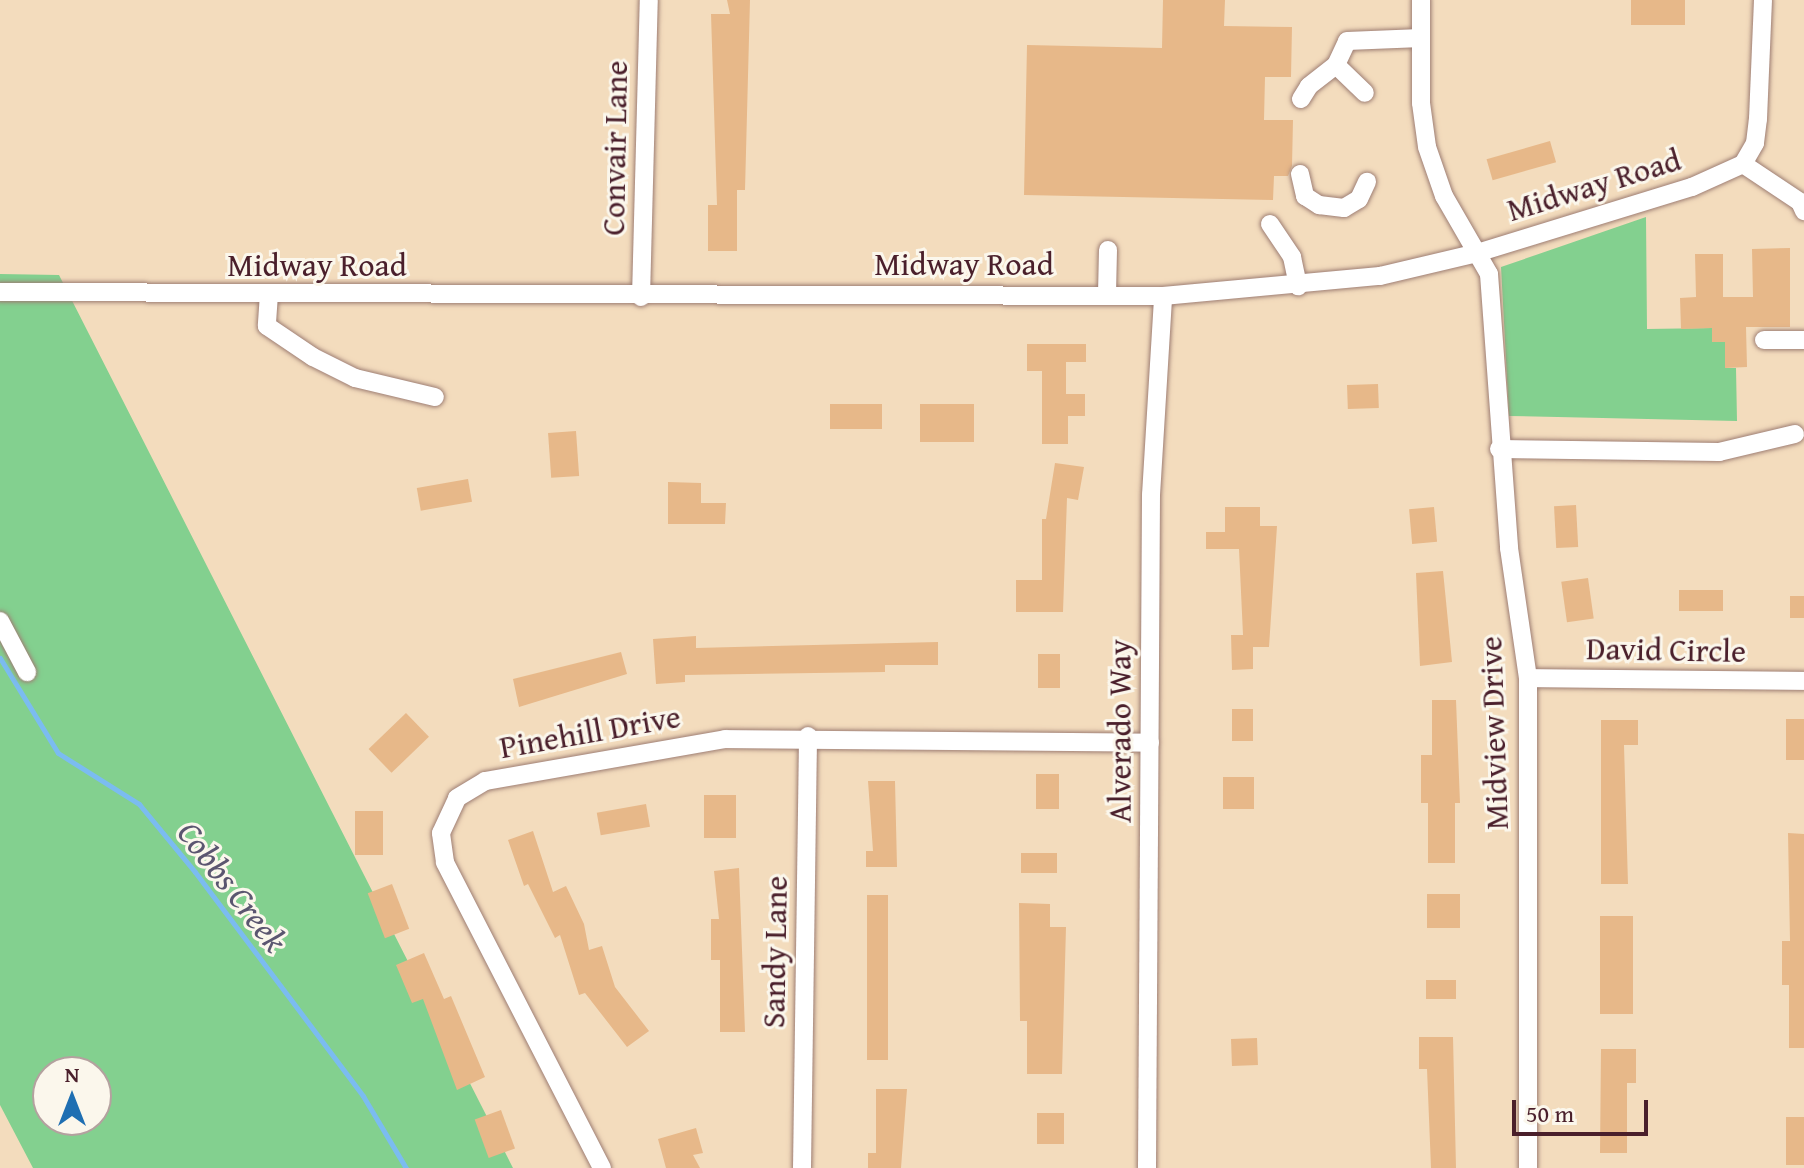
<!DOCTYPE html>
<html>
<head>
<meta charset="utf-8">
<style>
  body { margin:0 }
  #map { position:relative; width:1804px; height:1168px; overflow:hidden; background:#f3dcbd; font-family:"Gentium Book Plus",serif }
  div>[style] { position:absolute }
  [style*='--x'] { left:calc(var(--x)*1px); top:calc(var(--y)*1px); width:calc(var(--w)*1px); rotate:calc(var(--a)*1deg) }
  .green>* { inset:0; background:#83d08f }
  .stream>* { height:5px; margin:-2.5px; padding:0 2.5px; transform-origin:2.5px; border-radius:2.5px; background:#7bbcf0 }
  .building>* { inset:0; background:#e7b889; transform-origin:0 0 }
  .roads { filter:drop-shadow(0 0 2px #9e7e74) drop-shadow(0 0 2px #9e7e74) }
  .minor>* { height:18px; margin:-9px; padding:0 9px; transform-origin:9px; border-radius:9px; background:#fff }
  span { translate:-50% -50%; white-space:nowrap; text-align:center; line-height:1.15; -webkit-text-stroke:6px #fbf7ec; paint-order:stroke }
  .street-label { font-size:32px; color:#4a1f2b }
  .water-label { font-size:34px; color:#5b5670; font-style:italic }
  .north { position:absolute; left:32px; top:1056px; width:80px; height:80px; box-sizing:border-box; background:#fbf7ec; border:2px solid #b4a19f; border-radius:50%; rotate:0deg; font-size:22px; font-weight:700; line-height:32px; text-align:center; color:#4a1f2b }
  .north::after { content:''; display:block; margin:auto; width:28px; height:36px; background:#1f6fb2; clip-path:polygon(50% 0,100% 100%,50% 72%,0 100%) }
  .scale { position:absolute; left:1512px; top:1100px; width:136px; height:36px; box-sizing:border-box; border:4px solid #4a1f2b; border-top:0; padding-left:10px; font-size:24px; line-height:28px; white-space:nowrap; color:#4a1f2b; -webkit-text-stroke:6px #fbf7ec; paint-order:stroke }
</style>
</head>
<body>
<div id="map">
  <div class="green">
    <div style="clip-path:polygon(1646px 217px,1647px 329px,1712px 328px,1725px 342px,1726px 368px,1736px 368px,1737px 421px,1509px 416px,1501px 267px)"></div>
    <div style="clip-path:polygon(evenodd,0 274px,59px 275px,513px 1168px,33px 1168px,0 1105px,0 274px,48px 1072px,96px 1072px,96px 1120px,48px 1120px,48px 1072px)"></div>
  </div>
  <div class="stream">
    <div style="--x:0;--y:658;--w:111;--a:58.6"></div>
    <div style="--x:58;--y:753;--w:96;--a:32.2"></div>
    <div style="--x:139;--y:804;--w:88;--a:50.5"></div>
    <div style="--x:195;--y:872;--w:280;--a:53.1"></div>
    <div style="--x:363;--y:1096;--w:84;--a:59.2"></div>
  </div>
  <div class="building">
    <div style="clip-path:polygon(727px 0,750px 0,745px 190px,737px 190px,737px 251px,708px 251px,708px 205px,717px 205px,711px 14px,730px 14px)"></div>
    <div style="clip-path:polygon(1163px 0,1225px 0,1224px 26px,1292px 27px,1291px 77px,1265px 77px,1264px 120px,1293px 120px,1292px 166px,1288px 176px,1274px 176px,1273px 200px,1024px 195px,1027px 45px,1162px 48px)"></div>
    <div style="left:1631px;top:0;width:54px;height:25px"></div>
    <div style="left:1550px;top:141px;width:22px;height:66px;rotate:74deg"></div>
    <div style="clip-path:polygon(1790px 248px,1790px 327px,1746px 327px,1747px 367px,1725px 368px,1725px 342px,1712px 342px,1712px 328px,1681px 329px,1680px 298px,1696px 297px,1695px 254px,1723px 254px,1723px 297px,1753px 297px,1752px 249px)"></div>
    <div style="clip-path:polygon(1027px 344px,1086px 344px,1086px 362px,1066px 362px,1066px 394px,1085px 394px,1085px 416px,1068px 416px,1068px 444px,1042px 444px,1042px 371px,1027px 371px)"></div>
    <div style="left:1378px;top:384px;width:24px;height:31px;rotate:88deg"></div>
    <div style="left:830px;top:404px;width:52px;height:25px"></div>
    <div style="left:920px;top:404px;width:54px;height:38px"></div>
    <div style="left:576px;top:431px;width:45px;height:28px;rotate:86deg"></div>
    <div style="clip-path:polygon(1055px 463px,1084px 467px,1078px 500px,1067px 498px,1063px 612px,1016px 612px,1016px 580px,1042px 580px,1042px 519px,1046px 519px)"></div>
    <div style="left:468px;top:479px;width:23px;height:52px;rotate:80deg"></div>
    <div style="clip-path:polygon(668px 482px,701px 483px,701px 503px,726px 503px,725px 524px,668px 524px)"></div>
    <div style="left:1576px;top:505px;width:42px;height:22px;rotate:87deg"></div>
    <div style="clip-path:polygon(1225px 507px,1260px 507px,1260px 526px,1277px 526px,1269px 647px,1253px 647px,1253px 669px,1232px 670px,1231px 635px,1243px 635px,1239px 549px,1206px 549px,1206px 532px,1225px 532px)"></div>
    <div style="left:1434px;top:507px;width:35px;height:25px;rotate:85deg"></div>
    <div style="clip-path:polygon(1443px 571px,1452px 662px,1420px 666px,1416px 573px)"></div>
    <div style="left:1588px;top:578px;width:41px;height:27px;rotate:82deg"></div>
    <div style="left:1679px;top:590px;width:44px;height:21px"></div>
    <div style="left:1790px;top:596px;width:14px;height:22px"></div>
    <div style="clip-path:polygon(696px 636px,696px 648px,938px 642px,938px 665px,885px 665px,885px 672px,685px 675px,685px 682px,656px 684px,653px 639px)"></div>
    <div style="clip-path:polygon(621px 652px,627px 674px,519px 707px,513px 679px)"></div>
    <div style="left:1038px;top:654px;width:22px;height:34px"></div>
    <div style="clip-path:polygon(1432px 700px,1456px 700px,1460px 803px,1455px 803px,1455px 863px,1428px 863px,1428px 803px,1421px 803px,1421px 755px,1432px 755px)"></div>
    <div style="left:1232px;top:709px;width:21px;height:32px"></div>
    <div style="left:406px;top:713px;width:33px;height:52px;rotate:46deg"></div>
    <div style="left:1786px;top:719px;width:18px;height:41px"></div>
    <div style="clip-path:polygon(1601px 720px,1638px 720px,1638px 745px,1624px 745px,1628px 884px,1601px 884px)"></div>
    <div style="left:1036px;top:774px;width:23px;height:35px"></div>
    <div style="left:1223px;top:777px;width:31px;height:32px"></div>
    <div style="clip-path:polygon(868px 781px,895px 781px,897px 867px,866px 867px,866px 851px,873px 851px)"></div>
    <div style="left:704px;top:795px;width:32px;height:43px"></div>
    <div style="left:646px;top:804px;width:23px;height:50px;rotate:80deg"></div>
    <div style="left:355px;top:811px;width:28px;height:44px"></div>
    <div style="clip-path:polygon(533px 831px,553px 892px,566px 886px,584px 924px,589px 950px,602px 946px,615px 987px,649px 1031px,627px 1047px,585px 993px,579px 995px,560px 935px,555px 938px,528px 884px,524px 886px,508px 840px)"></div>
    <div style="clip-path:polygon(1788px 833px,1804px 834px,1804px 1048px,1789px 1048px,1789px 985px,1782px 985px,1782px 941px,1790px 941px)"></div>
    <div style="left:1021px;top:853px;width:36px;height:20px"></div>
    <div style="clip-path:polygon(739px 868px,745px 1032px,720px 1032px,720px 960px,711px 960px,711px 919px,719px 919px,714px 871px)"></div>
    <div style="left:392px;top:884px;width:48px;height:26px;rotate:69deg"></div>
    <div style="left:1427px;top:894px;width:33px;height:34px"></div>
    <div style="left:867px;top:895px;width:21px;height:165px"></div>
    <div style="clip-path:polygon(1019px 903px,1050px 904px,1050px 927px,1066px 927px,1062px 1074px,1027px 1074px,1027px 1021px,1020px 1021px)"></div>
    <div style="left:1600px;top:916px;width:33px;height:98px"></div>
    <div style="clip-path:polygon(424px 953px,444px 999px,451px 996px,485px 1077px,457px 1090px,423px 999px,412px 1003px,396px 965px)"></div>
    <div style="left:1426px;top:980px;width:30px;height:19px"></div>
    <div style="clip-path:polygon(1419px 1037px,1453px 1037px,1456px 1168px,1431px 1168px,1427px 1069px,1419px 1069px)"></div>
    <div style="left:1257px;top:1038px;width:27px;height:26px;rotate:88deg"></div>
    <div style="clip-path:polygon(1601px 1049px,1636px 1049px,1636px 1083px,1627px 1083px,1627px 1153px,1600px 1153px)"></div>
    <div style="clip-path:polygon(876px 1089px,907px 1089px,901px 1168px,868px 1168px,868px 1153px,876px 1153px)"></div>
    <div style="left:501px;top:1110px;width:41px;height:28px;rotate:70deg"></div>
    <div style="left:1037px;top:1113px;width:27px;height:31px"></div>
    <div style="left:1786px;top:1117px;width:18px;height:48px"></div>
    <div style="clip-path:polygon(696px 1128px,703px 1153px,693px 1155px,700px 1168px,666px 1168px,658px 1139px)"></div>
  </div>
  <div class="roads">
    <div class="minor">
      <div style="--x:1421;--y:0;--w:103;--a:90"></div>
      <div style="--x:1421;--y:103;--w:44;--a:82.2"></div>
      <div style="--x:1427;--y:147;--w:52;--a:70.9"></div>
      <div style="--x:1444;--y:196;--w:90;--a:60"></div>
      <div style="--x:1489;--y:274;--w:275;--a:85.8"></div>
      <div style="--x:1509;--y:548;--w:131;--a:81.7"></div>
      <div style="--x:1528;--y:678;--w:490;--a:90"></div>
      <div style="--x:1336;--y:65;--w:40;--a:44"></div>
      <div style="--x:1301;--y:99;--w:15;--a:-58"></div>
      <div style="--x:1309;--y:86;--w:34;--a:-38"></div>
      <div style="--x:1336;--y:65;--w:26;--a:-65"></div>
      <div style="--x:1347;--y:41;--w:74;--a:-2.3"></div>
      <div style="--x:1743;--y:164;--w:69;--a:33.7"></div>
      <div style="--x:1800;--y:202;--w:10;--a:66"></div>
      <div style="--x:1300;--y:174;--w:23;--a:77"></div>
      <div style="--x:1305;--y:196;--w:17;--a:33"></div>
      <div style="--x:1319;--y:205;--w:25;--a:7"></div>
      <div style="--x:1344;--y:208;--w:17;--a:-31"></div>
      <div style="--x:1359;--y:199;--w:19;--a:-65"></div>
      <div style="--x:1270;--y:224;--w:40;--a:56"></div>
      <div style="--x:1292;--y:257;--w:30;--a:78"></div>
      <div style="--x:0;--y:292;--w:1163;--a:0.2"></div>
      <div style="--x:1163;--y:296;--w:218;--a:-5.3"></div>
      <div style="--x:1380;--y:276;--w:100;--a:-13.3"></div>
      <div style="--x:1477;--y:253;--w:225;--a:-17.1"></div>
      <div style="--x:1692;--y:187;--w:56;--a:-24.3"></div>
      <div style="--x:1743;--y:164;--w:24;--a:-60"></div>
      <div style="--x:1755;--y:143;--w:24;--a:-83"></div>
      <div style="--x:1758;--y:119;--w:119;--a:-87.6"></div>
      <div style="--x:269;--y:294;--w:32;--a:94"></div>
      <div style="--x:267;--y:326;--w:55;--a:34"></div>
      <div style="--x:313;--y:357;--w:47;--a:26.6"></div>
      <div style="--x:355;--y:378;--w:82;--a:13.4"></div>
      <div style="--x:1107;--y:294;--w:44;--a:-88.7"></div>
      <div style="--x:641;--y:297;--w:297;--a:-88.5"></div>
      <div style="--x:1764;--y:340;--w:40;--a:0"></div>
      <div style="--x:1499;--y:449;--w:220;--a:0.8"></div>
      <div style="--x:1719;--y:452;--w:78;--a:-13.3"></div>
      <div style="--x:0;--y:621;--w:58;--a:62.1"></div>
      <div style="--x:1528;--y:678;--w:276;--a:0.6"></div>
      <div style="--x:602;--y:1168;--w:344;--a:-117.2"></div>
      <div style="--x:445;--y:862;--w:29;--a:-98"></div>
      <div style="--x:441;--y:833;--w:38;--a:-65"></div>
      <div style="--x:457;--y:798;--w:33;--a:-31"></div>
      <div style="--x:485;--y:781;--w:244;--a:-9.9"></div>
      <div style="--x:725;--y:739;--w:425;--a:0.5"></div>
      <div style="--x:802;--y:1168;--w:432;--a:-89.2"></div>
      <div style="--x:1147;--y:1168;--w:673;--a:-89.66"></div>
      <div style="--x:1151;--y:495;--w:199;--a:-86.5"></div>
    </div>
  </div>
  <div class="street-label">
    <span style="left:615px;top:148px;rotate:-89deg">Convair Lane</span>
    <span style="left:1594px;top:185px;rotate:-17deg">Midway Road</span>
    <span style="left:964px;top:264px">Midway Road</span>
    <span style="left:317px;top:265px">Midway Road</span>
    <span style="left:1666px;top:650px;rotate:1deg">David Circle</span>
    <span style="left:1120px;top:731px;rotate:-90deg">Alverado Way</span>
    <span style="left:590px;top:732px;rotate:-10deg">Pinehill Drive</span>
    <span style="left:1494px;top:733px;rotate:-92deg">Midview Drive</span>
    <span style="left:775px;top:952px;rotate:-89deg">Sandy Lane</span>
  </div>
  <div class="water-label">
    <span style="left:233px;top:886px;rotate:52deg">Cobbs Creek</span>
  </div>
  <div class="north">N</div>
  <div class="scale">50 m</div>
</div>
</body>
</html>
